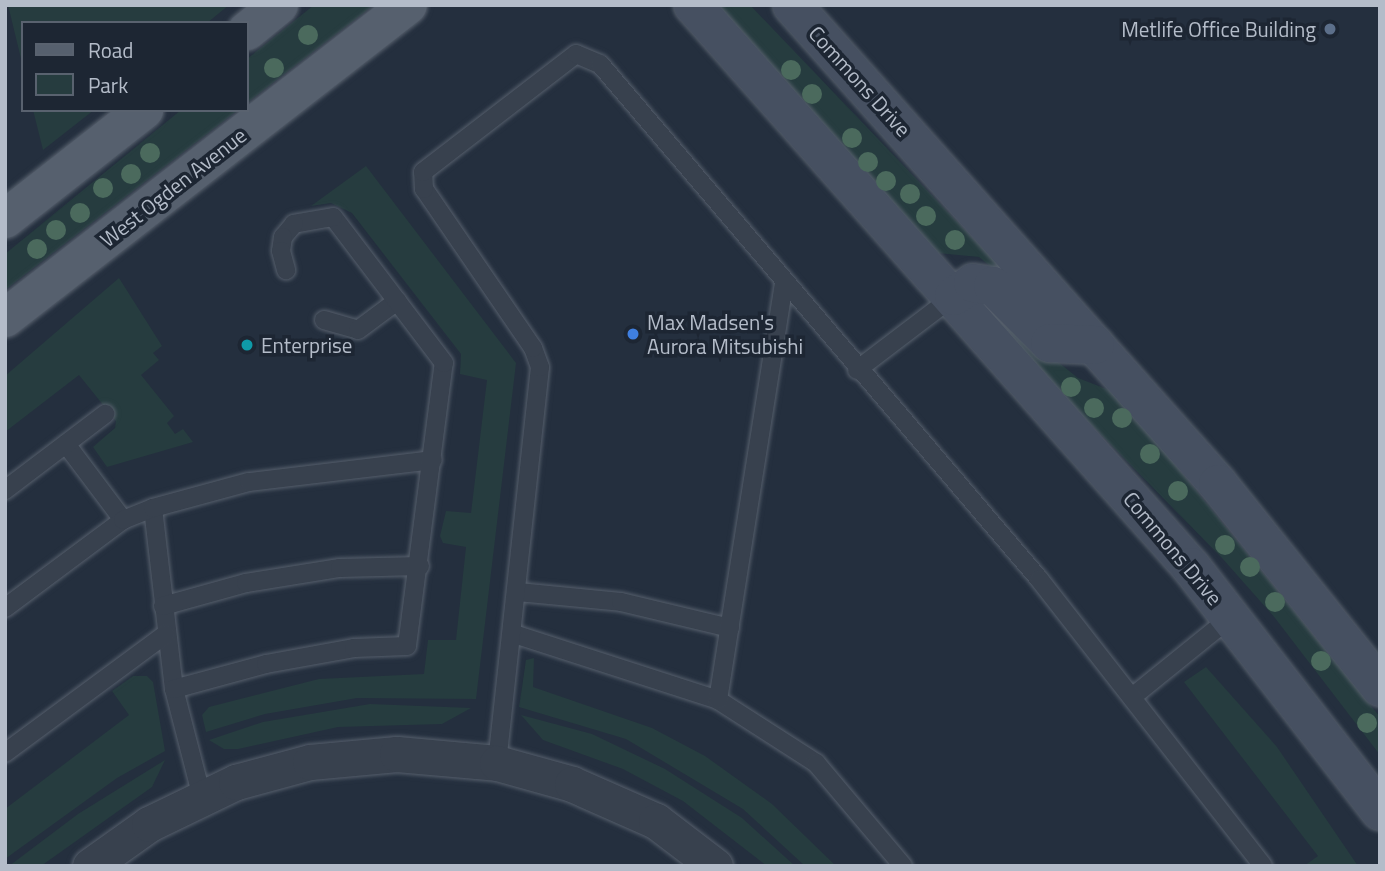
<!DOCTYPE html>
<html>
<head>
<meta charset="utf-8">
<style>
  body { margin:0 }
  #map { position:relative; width:1385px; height:871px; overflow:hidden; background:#242f3e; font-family:"Titillium Web",sans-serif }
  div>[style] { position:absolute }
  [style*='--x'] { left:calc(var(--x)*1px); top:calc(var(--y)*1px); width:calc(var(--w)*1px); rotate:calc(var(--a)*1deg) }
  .green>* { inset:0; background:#263c3f }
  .roads { filter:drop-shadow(0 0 2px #565f6c) drop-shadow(0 0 2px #565f6c) }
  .lane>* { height:18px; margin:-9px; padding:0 9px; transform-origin:9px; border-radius:9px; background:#38414e }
  .street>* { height:35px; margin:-17.5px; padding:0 17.5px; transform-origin:17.5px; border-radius:17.5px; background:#38414e }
  .secondary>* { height:38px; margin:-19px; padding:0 19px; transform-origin:19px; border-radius:19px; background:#465061 }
  .primary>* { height:38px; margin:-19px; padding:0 19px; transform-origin:19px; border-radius:19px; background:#56606e }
  .trees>* { width:20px; height:20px; margin:-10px; border-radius:50%; background:#4b6a5d }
  .dots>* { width:19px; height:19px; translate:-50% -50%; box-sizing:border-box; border:4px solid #1d2633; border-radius:50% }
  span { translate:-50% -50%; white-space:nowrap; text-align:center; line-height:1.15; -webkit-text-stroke:7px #1d2633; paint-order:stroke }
  .poi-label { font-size:21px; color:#b4bcc9 }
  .right { translate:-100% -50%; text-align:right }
  .left { translate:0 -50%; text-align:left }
  .street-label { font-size:21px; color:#b4bcc9 }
  .frame { position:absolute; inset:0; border:7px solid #b4bcc9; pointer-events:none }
  .legend { position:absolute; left:21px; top:21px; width:228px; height:91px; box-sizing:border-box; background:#1d2633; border:2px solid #59626f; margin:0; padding:9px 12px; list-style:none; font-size:21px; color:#b4bcc9 }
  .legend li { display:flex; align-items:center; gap:14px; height:35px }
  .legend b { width:35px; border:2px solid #59626f }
</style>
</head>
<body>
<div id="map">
  <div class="green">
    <div style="clip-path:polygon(8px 5px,229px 5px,207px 23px,23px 23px,23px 67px)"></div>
    <div style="clip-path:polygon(314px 5px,374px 5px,247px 103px,247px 59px)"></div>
    <div style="clip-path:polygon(717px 5px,750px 5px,1034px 302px,979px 257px,937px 253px)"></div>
    <div style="clip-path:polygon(33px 110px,94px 110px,43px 150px)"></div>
    <div style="clip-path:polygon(181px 110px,238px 110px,5px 290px,5px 254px)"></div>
    <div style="clip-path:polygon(366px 166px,516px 363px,476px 699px,357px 698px,265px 714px,206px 732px,202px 715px,209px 707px,319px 679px,424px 674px,428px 640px,456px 640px,466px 547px,443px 543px,440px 536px,446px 511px,471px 513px,487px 380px,460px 374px,461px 354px,352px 213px,331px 203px,311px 206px)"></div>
    <div style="clip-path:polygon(119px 278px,162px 346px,153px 353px,159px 360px,141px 375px,174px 416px,167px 423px,175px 434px,183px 429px,193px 442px,107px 467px,93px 447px,115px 428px,116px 421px,79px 375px,5px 432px,5px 376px)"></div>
    <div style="clip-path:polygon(979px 299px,1078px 378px,1114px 392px,1126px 404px,1380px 717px,1380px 755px,1275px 618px,1222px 558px,1061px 394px)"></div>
    <div style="clip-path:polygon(534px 658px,533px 687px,652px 728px,705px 756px,772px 804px,836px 866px,805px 866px,743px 809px,626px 739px,519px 707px,526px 660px)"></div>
    <div style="clip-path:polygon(1206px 667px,1277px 747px,1358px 866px,1304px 866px,1318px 856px,1184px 682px)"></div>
    <div style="clip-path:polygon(133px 676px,147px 676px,153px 682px,165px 751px,117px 778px,5px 859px,5px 809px,129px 715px,112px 691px)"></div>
    <div style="clip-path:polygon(370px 704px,471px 708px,442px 724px,338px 727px,238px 749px,224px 749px,209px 740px,263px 722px)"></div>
    <div style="clip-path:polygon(521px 715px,592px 734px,665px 769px,742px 818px,795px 866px,767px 866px,683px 801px,623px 769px,543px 740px)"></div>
    <div style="clip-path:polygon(165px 760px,152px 787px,41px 866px,9px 866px,78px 814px)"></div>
  </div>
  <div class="roads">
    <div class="lane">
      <div style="--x:324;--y:320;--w:35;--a:16"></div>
      <div style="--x:358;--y:330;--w:49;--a:-36.6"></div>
      <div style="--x:857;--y:370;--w:122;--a:-37.3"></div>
      <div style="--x:66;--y:444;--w:95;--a:53.1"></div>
      <div style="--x:5;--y:490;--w:126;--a:-37.2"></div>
      <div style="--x:153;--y:508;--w:182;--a:83.4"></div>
      <div style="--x:174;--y:689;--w:112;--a:75.5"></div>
      <div style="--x:518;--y:592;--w:103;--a:5.5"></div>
      <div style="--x:621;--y:602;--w:112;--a:13.4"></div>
      <div style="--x:163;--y:606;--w:86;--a:-15.5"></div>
      <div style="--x:246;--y:583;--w:95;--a:-9.1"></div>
      <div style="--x:340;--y:568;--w:80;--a:-1.4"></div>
      <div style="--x:5;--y:608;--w:147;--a:-36.7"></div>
      <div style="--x:123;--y:520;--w:32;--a:-22"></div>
      <div style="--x:153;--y:508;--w:99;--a:-15.2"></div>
      <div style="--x:249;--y:482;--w:185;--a:-6.8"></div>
      <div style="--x:514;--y:634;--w:214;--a:17.9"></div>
      <div style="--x:718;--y:700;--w:117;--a:32.7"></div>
      <div style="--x:816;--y:763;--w:135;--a:49.8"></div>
      <div style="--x:174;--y:689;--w:95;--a:-15.2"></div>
      <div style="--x:266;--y:664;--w:89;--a:-10.3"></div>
      <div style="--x:354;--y:648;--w:53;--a:-2.2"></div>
      <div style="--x:407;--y:646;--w:285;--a:-82.6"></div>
      <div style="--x:444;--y:363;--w:183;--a:-127.2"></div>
      <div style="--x:333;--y:217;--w:40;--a:170"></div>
      <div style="--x:294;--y:224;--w:17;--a:130"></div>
      <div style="--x:283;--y:237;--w:14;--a:98"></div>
      <div style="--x:281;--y:251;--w:20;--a:75"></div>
      <div style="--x:1132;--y:697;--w:127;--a:-38.9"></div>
      <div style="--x:718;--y:700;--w:420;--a:-81"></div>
      <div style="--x:5;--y:753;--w:200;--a:-36.5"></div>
      <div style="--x:497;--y:763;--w:398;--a:-83.8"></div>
      <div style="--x:540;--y:367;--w:20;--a:-110"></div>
      <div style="--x:533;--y:348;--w:193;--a:-124.4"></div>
      <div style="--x:424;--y:189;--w:17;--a:-93"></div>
      <div style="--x:423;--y:172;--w:193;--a:-37.6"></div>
      <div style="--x:576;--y:54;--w:26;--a:23"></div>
      <div style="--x:600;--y:64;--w:677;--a:49.55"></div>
      <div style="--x:1039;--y:579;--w:364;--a:52"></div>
    </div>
    <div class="street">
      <div style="--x:90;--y:866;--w:72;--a:-35.4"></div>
      <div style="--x:149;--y:824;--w:97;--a:-25.8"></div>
      <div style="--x:236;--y:782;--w:77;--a:-15.1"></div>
      <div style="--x:310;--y:762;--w:87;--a:-5.3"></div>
      <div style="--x:397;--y:754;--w:100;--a:5.1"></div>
      <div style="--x:497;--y:763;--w:78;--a:15.6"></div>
      <div style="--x:572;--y:784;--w:92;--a:23.8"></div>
      <div style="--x:656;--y:821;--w:74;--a:37.3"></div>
    </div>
    <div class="secondary">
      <div style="--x:693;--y:5;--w:751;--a:48.46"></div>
      <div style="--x:1191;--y:567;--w:309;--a:52.2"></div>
      <div style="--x:792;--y:5;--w:641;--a:48.35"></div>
      <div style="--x:1218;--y:484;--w:260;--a:51.4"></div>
      <div style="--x:954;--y:296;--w:23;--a:-34"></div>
      <div style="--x:973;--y:283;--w:20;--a:9"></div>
      <div style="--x:993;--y:286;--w:81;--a:45"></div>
      <div style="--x:1050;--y:343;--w:45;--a:2.5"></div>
    </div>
    <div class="primary">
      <div style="--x:247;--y:31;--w:41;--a:-39.1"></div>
      <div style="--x:5;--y:219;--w:177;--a:-38.1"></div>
      <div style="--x:5;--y:318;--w:510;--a:-37.84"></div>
    </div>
  </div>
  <div class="trees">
    <div style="left:308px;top:35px"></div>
    <div style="left:274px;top:68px"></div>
    <div style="left:791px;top:70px"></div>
    <div style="left:812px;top:94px"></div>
    <div style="left:852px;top:138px"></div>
    <div style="left:150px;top:153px"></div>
    <div style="left:868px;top:162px"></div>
    <div style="left:131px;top:174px"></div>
    <div style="left:886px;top:181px"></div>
    <div style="left:103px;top:188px"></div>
    <div style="left:910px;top:194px"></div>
    <div style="left:80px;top:213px"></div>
    <div style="left:926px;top:216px"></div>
    <div style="left:56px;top:230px"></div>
    <div style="left:955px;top:240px"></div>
    <div style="left:37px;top:249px"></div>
    <div style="left:1071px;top:387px"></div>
    <div style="left:1094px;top:408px"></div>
    <div style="left:1122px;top:418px"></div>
    <div style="left:1150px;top:454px"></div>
    <div style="left:1178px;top:491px"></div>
    <div style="left:1225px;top:545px"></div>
    <div style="left:1250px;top:567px"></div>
    <div style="left:1275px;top:602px"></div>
    <div style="left:1321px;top:661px"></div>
    <div style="left:1367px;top:723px"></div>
  </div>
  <div class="dots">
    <div style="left:1330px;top:29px;background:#5c6f8a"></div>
    <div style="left:633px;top:334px;background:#3f7fe0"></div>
    <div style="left:247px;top:345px;background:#0f9aa8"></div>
  </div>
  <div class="poi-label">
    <span class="right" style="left:1316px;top:29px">Metlife Office Building</span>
    <span class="left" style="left:647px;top:334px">Max Madsen's<br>Aurora Mitsubishi</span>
    <span class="left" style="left:261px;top:345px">Enterprise</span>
  </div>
  <div class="street-label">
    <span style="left:860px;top:81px;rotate:48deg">Commons Drive</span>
    <span style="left:173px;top:187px;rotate:-38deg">West Ogden Avenue</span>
    <span style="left:1173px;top:548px;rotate:50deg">Commons Drive</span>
  </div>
  <div class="frame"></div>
  <ul class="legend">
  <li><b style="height:9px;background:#56606e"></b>Road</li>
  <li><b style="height:19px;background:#263c3f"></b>Park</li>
  </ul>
</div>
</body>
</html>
